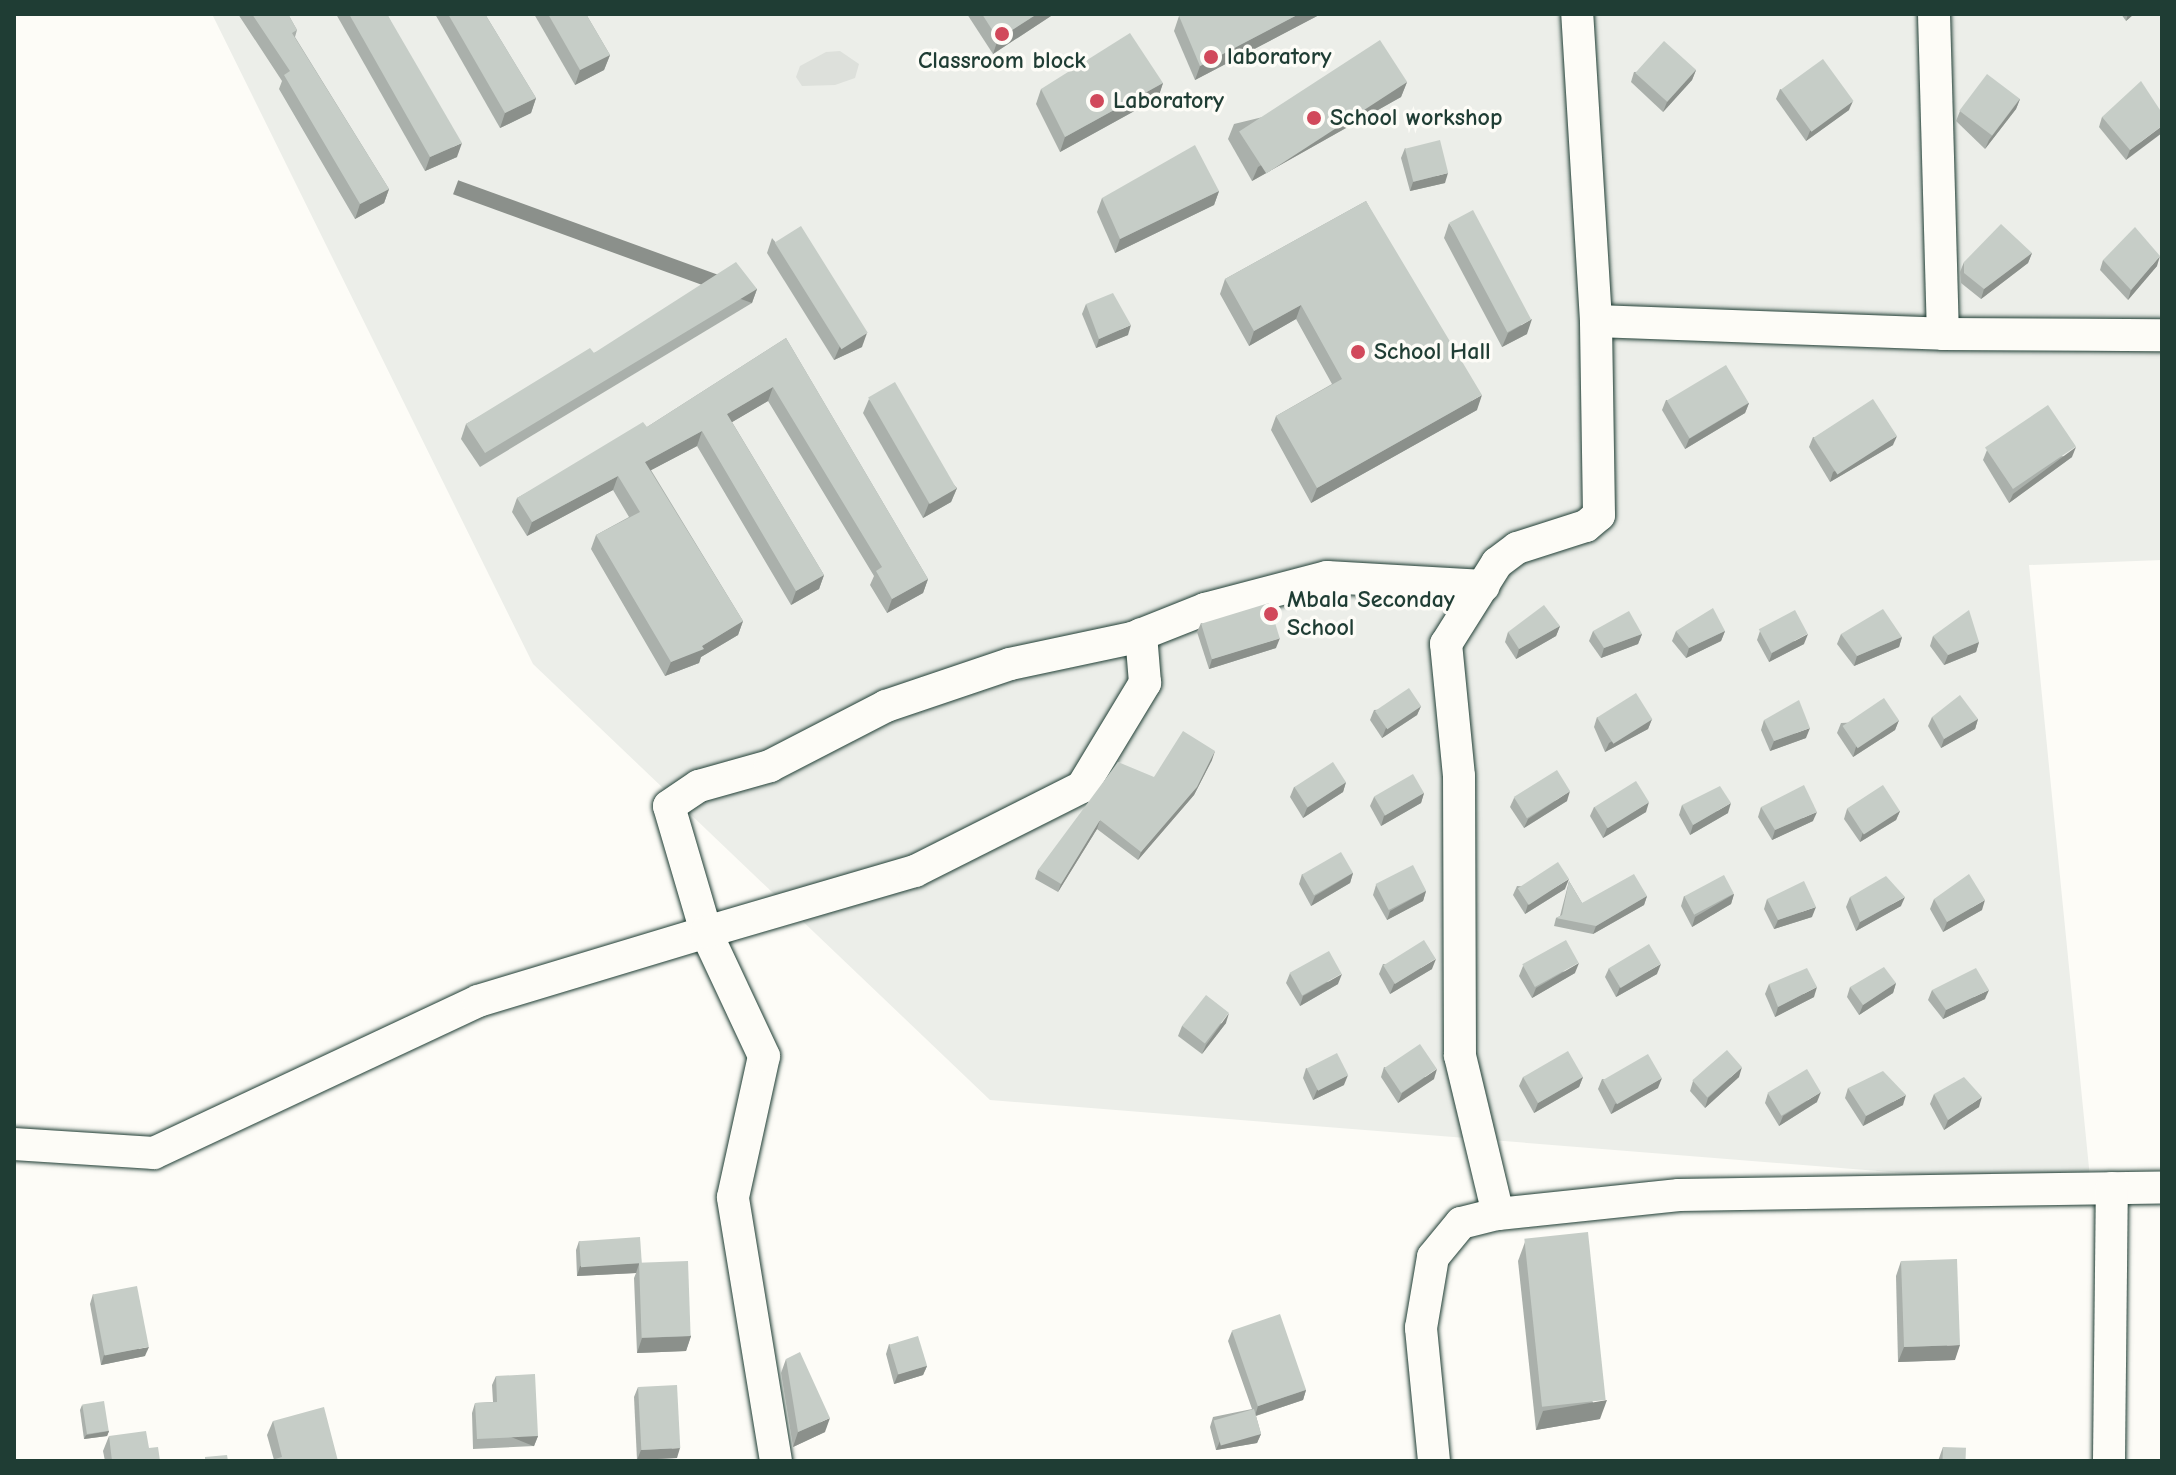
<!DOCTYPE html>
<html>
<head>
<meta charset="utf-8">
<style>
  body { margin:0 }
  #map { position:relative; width:2176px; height:1475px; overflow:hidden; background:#fdfcf7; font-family:"Comic Neue",sans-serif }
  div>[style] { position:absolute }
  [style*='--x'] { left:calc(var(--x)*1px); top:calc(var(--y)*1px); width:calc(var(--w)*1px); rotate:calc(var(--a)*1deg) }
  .built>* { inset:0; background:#eceee9 }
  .green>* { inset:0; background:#dde0db }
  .roads { filter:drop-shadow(0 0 2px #1f3d34) drop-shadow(0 0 2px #1f3d34) }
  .minor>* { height:32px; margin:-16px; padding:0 16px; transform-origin:16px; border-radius:16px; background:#fdfcf7 }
  .wall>* { inset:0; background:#aab0ab }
  .shaded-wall>* { inset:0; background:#8b908b; transform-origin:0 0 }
  .building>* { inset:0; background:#c6cdc7; transform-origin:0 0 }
  .dots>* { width:22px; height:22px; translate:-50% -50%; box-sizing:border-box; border:4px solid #fdfcf7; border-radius:50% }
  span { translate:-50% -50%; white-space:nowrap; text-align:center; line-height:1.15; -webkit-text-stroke:7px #fdfcf7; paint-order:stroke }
  .poi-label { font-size:24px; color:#1f3d34; font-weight:700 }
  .left { translate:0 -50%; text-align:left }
  .frame { position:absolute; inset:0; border:16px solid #1f3d34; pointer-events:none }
</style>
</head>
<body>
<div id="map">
  <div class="built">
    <div style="clip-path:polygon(212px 14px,2162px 14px,2162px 560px,2029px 565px,2091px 1188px,990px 1100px,533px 664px)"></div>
  </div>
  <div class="green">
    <div style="clip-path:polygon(840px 51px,859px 64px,855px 78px,835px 85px,802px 86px,796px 77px,800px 66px,826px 52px)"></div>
  </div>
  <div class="roads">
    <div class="minor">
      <div style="--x:1934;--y:14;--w:320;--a:88.4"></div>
      <div style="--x:1596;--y:321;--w:347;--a:2.1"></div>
      <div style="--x:1943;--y:334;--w:219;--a:0.3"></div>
      <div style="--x:14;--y:1144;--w:140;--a:3.7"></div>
      <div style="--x:154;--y:1153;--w:358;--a:-25.1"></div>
      <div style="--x:478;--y:1001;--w:238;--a:-16.8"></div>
      <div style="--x:706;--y:932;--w:131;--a:-106.4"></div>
      <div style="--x:669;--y:806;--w:36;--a:-34"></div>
      <div style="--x:699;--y:786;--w:74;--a:-15.7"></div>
      <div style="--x:770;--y:766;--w:131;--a:-27.3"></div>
      <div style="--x:886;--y:706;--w:131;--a:-18.7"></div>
      <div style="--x:1010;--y:664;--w:125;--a:-12"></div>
      <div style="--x:1132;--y:638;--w:79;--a:-21.7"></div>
      <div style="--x:1205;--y:609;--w:126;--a:-14.7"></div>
      <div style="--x:1327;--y:577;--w:157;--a:3.3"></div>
      <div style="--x:1498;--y:1214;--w:163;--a:-103.5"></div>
      <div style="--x:1460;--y:1056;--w:280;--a:-90.2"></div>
      <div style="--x:1459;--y:776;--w:133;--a:-95.6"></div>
      <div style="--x:1446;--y:644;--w:96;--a:-57.8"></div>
      <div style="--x:1497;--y:563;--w:25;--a:-37"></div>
      <div style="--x:1517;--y:548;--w:72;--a:-17.7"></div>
      <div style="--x:1586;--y:526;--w:17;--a:-40"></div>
      <div style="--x:1599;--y:515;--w:194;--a:-90.9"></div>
      <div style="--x:1596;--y:321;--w:308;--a:-93.5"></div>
      <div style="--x:776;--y:1461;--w:267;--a:-99.3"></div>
      <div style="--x:733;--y:1197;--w:144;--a:-77.6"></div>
      <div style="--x:764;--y:1056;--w:137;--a:-115.1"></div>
      <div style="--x:706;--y:932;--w:218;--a:-16.3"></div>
      <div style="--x:915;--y:871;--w:187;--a:-26.7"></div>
      <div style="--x:1082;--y:787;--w:122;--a:-58.8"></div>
      <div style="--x:1145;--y:683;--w:49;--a:-94.7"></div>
      <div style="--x:1434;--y:1461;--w:134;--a:-95.6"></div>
      <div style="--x:1421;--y:1328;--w:72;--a:-80.4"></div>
      <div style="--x:1433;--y:1257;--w:44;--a:-50.5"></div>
      <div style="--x:1461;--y:1223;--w:38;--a:-14"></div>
      <div style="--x:1498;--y:1214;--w:182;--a:-6"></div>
      <div style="--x:1679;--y:1195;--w:483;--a:-0.9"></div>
      <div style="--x:2109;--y:1461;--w:273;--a:-89.4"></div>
    </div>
  </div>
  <div class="wall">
    <div style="clip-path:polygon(238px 14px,288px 14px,297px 30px,295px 37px,389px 189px,384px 203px,355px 219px,279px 89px,282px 81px)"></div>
    <div style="clip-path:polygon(336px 14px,387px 14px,457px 157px,425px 171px)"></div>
    <div style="clip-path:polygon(435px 14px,485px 14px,536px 98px,531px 113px,500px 128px)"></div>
    <div style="clip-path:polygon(534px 14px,586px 14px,610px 55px,604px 70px,575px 85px)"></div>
    <div style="clip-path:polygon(967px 14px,1054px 14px,993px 54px)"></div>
    <div style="clip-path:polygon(1183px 14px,1321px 14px,1195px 80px,1174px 31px,1179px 16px)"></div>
    <div style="clip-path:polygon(2121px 14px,2134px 14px,2126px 21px)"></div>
    <div style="clip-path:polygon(1696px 70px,1692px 80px,1663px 112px,1631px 82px,1634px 72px)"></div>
    <div style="clip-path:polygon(1407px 82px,1401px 97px,1252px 181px,1228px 139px,1234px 124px)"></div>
    <div style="clip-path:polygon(1163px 83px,1158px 98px,1060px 152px,1036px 104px,1041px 89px)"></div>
    <div style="clip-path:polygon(1780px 89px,1849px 110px,1806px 141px,1776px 99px)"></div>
    <div style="clip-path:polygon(2020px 99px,2016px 109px,1985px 149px,1956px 121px,1960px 111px)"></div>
    <div style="clip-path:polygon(2162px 113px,2126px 160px,2099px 127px,2102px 117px)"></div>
    <div style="clip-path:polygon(1405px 148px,1445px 183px,1410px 191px,1401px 158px)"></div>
    <div style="clip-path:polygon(1219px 191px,1214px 205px,1115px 253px,1097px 212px,1102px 198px)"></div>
    <div style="clip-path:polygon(1366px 201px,1477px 410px,1311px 503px,1271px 430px,1276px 416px,1332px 384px,1296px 319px,1249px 346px,1220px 294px,1225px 279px)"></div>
    <div style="clip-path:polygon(1449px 223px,1527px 334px,1502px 347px,1444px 238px)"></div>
    <div style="clip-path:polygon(772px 238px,862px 347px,834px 360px,767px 253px)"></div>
    <div style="clip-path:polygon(2032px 253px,2028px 263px,1981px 299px,1961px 283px,1960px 272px,1964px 262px)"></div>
    <div style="clip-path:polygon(2103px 260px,2157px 266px,2128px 300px,2100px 270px)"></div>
    <div style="clip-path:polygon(757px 289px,752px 303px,480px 467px,461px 439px,466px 424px,594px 353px)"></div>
    <div style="clip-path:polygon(1086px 304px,1128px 335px,1096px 348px,1082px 314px)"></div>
    <div style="clip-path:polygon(786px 338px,928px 579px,923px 593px,887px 613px,870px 585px,874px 576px,768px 401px,732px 422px,824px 575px,819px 589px,791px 605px,697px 446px,651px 470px,743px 621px,738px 635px,701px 657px,699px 663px,665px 676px,591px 549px,596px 535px,629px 517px,613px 490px,527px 536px,512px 512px,517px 498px,647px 427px)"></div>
    <div style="clip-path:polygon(869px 399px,957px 488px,951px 502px,923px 518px,863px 413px)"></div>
    <div style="clip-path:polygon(1666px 400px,1749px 403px,1745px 413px,1685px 449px,1662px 410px)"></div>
    <div style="clip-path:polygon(1813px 437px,1893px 445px,1830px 482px,1809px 447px)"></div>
    <div style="clip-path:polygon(1987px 450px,2072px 457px,2009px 503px,1983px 460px)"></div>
    <div style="clip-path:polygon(1201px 623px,1276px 648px,1209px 669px,1197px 632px)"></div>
    <div style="clip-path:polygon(1560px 626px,1556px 636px,1516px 659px,1505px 642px,1508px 632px)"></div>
    <div style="clip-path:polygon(1593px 631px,1642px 634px,1638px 644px,1601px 658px,1589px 641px)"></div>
    <div style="clip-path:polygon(1676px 631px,1725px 631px,1721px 641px,1686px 658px,1672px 641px)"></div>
    <div style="clip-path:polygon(1760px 631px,1804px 644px,1769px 662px,1757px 640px)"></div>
    <div style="clip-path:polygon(1841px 634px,1902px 637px,1899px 647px,1854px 666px,1837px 644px)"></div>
    <div style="clip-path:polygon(1933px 636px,1979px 642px,1976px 652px,1944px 665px,1930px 646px)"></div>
    <div style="clip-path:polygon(1421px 706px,1417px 715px,1382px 738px,1370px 720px,1374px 710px)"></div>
    <div style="clip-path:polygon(1597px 717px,1652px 719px,1648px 729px,1605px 752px,1594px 727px)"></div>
    <div style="clip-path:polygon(1932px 717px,1978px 719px,1975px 729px,1941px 748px,1928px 726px)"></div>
    <div style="clip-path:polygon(1764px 720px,1806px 738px,1770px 751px,1761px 730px)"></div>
    <div style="clip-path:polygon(1899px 720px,1895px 730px,1853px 757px,1837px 733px,1841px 723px)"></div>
    <div style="clip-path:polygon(1212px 760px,1194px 795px,1138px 860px,1097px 829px,1058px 892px,1035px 879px,1038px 870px,1154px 777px)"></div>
    <div style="clip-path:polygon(1346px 782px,1343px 792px,1303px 818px,1290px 797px,1294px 787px)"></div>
    <div style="clip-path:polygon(1424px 793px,1421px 803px,1381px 826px,1370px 806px,1374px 797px)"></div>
    <div style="clip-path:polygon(1514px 798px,1567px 801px,1524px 828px,1510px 807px)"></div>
    <div style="clip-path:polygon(1682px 805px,1728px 813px,1690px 835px,1679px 815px)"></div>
    <div style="clip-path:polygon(1594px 807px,1646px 812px,1603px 838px,1590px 816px)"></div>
    <div style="clip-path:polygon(1761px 807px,1813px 821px,1772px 840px,1758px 817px)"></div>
    <div style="clip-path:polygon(1847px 809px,1900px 811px,1896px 820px,1860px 842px,1844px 819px)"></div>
    <div style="clip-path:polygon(1353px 873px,1350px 883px,1311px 906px,1299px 884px,1302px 874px)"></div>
    <div style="clip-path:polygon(1569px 881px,1582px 903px,1647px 896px,1644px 905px,1593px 934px,1554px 926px,1556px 918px,1560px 916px)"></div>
    <div style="clip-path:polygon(1376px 885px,1426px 891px,1423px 901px,1387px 920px,1373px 895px)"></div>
    <div style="clip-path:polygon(1517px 886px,1565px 889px,1525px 914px,1513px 895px)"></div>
    <div style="clip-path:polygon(1734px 894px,1731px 904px,1692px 927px,1681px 906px,1684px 896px)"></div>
    <div style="clip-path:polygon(1850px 897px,1901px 906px,1856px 931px,1846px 907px)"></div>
    <div style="clip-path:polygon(1767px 899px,1812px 917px,1774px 929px,1764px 909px)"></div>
    <div style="clip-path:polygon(1934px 899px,1982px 910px,1943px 932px,1930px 909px)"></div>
    <div style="clip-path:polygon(1383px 964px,1432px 969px,1390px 994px,1379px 974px)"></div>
    <div style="clip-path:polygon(1523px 966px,1575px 973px,1532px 998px,1519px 976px)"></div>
    <div style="clip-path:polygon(1609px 968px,1657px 974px,1616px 997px,1605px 977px)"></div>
    <div style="clip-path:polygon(1290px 973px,1338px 984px,1300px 1006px,1286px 983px)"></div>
    <div style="clip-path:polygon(1896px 983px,1893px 993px,1859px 1015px,1847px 997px,1850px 987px)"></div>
    <div style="clip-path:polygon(1769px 984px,1814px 997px,1775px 1017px,1765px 994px)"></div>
    <div style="clip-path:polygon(1932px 990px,1985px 999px,1943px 1019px,1928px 1000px)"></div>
    <div style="clip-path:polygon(1226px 1023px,1202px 1054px,1178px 1036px,1182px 1026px)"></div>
    <div style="clip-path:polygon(1384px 1067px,1434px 1079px,1398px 1103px,1381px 1077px)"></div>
    <div style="clip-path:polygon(1306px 1068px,1344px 1085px,1313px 1100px,1303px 1078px)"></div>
    <div style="clip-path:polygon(1523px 1077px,1583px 1077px,1579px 1087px,1534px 1113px,1519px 1086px)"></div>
    <div style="clip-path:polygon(1739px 1077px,1705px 1108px,1690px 1091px,1693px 1081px)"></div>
    <div style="clip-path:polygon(1602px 1079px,1658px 1088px,1611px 1114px,1598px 1089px)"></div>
    <div style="clip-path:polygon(1848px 1088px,1903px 1105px,1863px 1126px,1845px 1098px)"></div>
    <div style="clip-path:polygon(1768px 1093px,1817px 1102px,1779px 1126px,1765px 1103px)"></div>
    <div style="clip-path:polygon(1934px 1094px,1979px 1107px,1944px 1130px,1930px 1104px)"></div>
    <div style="clip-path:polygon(579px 1241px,641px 1264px,691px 1336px,686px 1351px,637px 1353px,634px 1278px,636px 1273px,577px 1276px,576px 1250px)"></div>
    <div style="clip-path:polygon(1525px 1242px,1600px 1419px,1536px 1430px,1518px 1261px)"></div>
    <div style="clip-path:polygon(1901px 1261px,1955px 1360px,1898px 1362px,1896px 1276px)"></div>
    <div style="clip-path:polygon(93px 1294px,145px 1356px,101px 1365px,90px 1304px)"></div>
    <div style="clip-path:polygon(1232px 1331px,1306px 1390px,1303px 1400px,1256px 1416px,1261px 1434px,1257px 1443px,1216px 1450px,1210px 1427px,1213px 1417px,1252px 1409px,1228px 1341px)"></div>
    <div style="clip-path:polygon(889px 1344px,927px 1366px,923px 1375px,894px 1384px,886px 1354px)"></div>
    <div style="clip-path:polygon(786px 1359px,825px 1432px,793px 1447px,781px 1373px)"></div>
    <div style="clip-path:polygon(496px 1376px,538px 1436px,534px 1446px,473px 1449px,472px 1413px,475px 1403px,493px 1402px,492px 1385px)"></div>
    <div style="clip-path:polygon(638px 1387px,677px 1458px,637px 1460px,634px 1397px)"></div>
    <div style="clip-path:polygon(82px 1405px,109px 1431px,107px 1436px,84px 1439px,80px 1410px)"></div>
    <div style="clip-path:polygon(273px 1421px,338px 1461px,274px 1460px,267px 1435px)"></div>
    <div style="clip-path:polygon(109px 1436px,149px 1448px,160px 1461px,105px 1461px,103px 1451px)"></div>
    <div style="clip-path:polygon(1943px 1447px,1966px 1461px,1938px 1461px)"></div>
  </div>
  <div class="shaded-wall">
    <div style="clip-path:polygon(1037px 14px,1054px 14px,993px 54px,998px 39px)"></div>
    <div style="clip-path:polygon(1299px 14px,1321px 14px,1195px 80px,1200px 66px)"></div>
    <div style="clip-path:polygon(2128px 14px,2134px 14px,2126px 21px)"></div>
    <div style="clip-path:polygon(610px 55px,604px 70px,575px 85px,580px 70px)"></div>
    <div style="clip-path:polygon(1696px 70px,1692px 80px,1663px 112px,1667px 102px)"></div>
    <div style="clip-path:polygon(1407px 82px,1401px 97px,1252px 181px,1258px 167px)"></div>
    <div style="clip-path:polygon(1163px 83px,1158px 98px,1060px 152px,1065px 137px)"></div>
    <div style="clip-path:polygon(536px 98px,531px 113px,500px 128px,505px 113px)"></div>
    <div style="clip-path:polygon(2020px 99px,2016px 109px,1985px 149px,1989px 140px)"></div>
    <div style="clip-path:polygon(1853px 101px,1849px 110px,1806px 141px,1810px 131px)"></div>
    <div style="clip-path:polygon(2162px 126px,2162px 133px,2126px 160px,2130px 150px)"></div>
    <div style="clip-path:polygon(462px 143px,457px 157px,425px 171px,430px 157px)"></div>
    <div style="clip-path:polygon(1448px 173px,1445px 183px,1410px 191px,1413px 182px)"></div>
    <div style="clip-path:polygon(389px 189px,384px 203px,355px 219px,360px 204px)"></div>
    <div style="clip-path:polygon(1219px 191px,1214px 205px,1115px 253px,1120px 239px)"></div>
    <div style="clip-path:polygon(2032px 253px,2028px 263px,1981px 299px,1984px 289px)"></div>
    <div style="clip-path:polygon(2160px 256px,2157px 266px,2128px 300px,2131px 290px)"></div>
    <div style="left:757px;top:289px;width:15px;height:318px;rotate:110deg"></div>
    <div style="clip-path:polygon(1301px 305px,1296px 319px,1249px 346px,1254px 331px)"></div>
    <div style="clip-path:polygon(1532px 319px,1527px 334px,1502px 347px,1508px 333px)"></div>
    <div style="clip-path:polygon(1131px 325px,1128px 335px,1096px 348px,1099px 339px)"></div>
    <div style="clip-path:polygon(867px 333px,862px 347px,834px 360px,840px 346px)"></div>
    <div style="clip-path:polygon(773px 387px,768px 401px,722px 428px,727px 414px)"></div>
    <div style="clip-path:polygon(1482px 395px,1477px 410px,1311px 503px,1317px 488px)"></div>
    <div style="clip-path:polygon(1749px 403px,1745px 413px,1685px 449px,1689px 439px)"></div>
    <div style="clip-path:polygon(702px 431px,697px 446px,640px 476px,645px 462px)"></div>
    <div style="clip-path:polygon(1897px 436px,1893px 445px,1830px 482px,1833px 472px)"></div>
    <div style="clip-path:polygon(2076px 447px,2072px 457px,2009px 503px,2013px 494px)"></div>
    <div style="clip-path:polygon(618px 476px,613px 490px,527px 536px,532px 522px)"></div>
    <div style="clip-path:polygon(957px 488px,951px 502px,923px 518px,929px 503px)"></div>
    <div style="clip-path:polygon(824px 575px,819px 589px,791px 605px,796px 591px)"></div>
    <div style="clip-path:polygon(928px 579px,923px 593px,887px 613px,892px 599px)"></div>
    <div style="clip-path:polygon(743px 621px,738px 635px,701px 657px,699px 663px,665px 676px,671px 662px,702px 646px)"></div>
    <div style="clip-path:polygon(1560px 626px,1556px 636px,1516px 659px,1519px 649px)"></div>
    <div style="clip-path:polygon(1725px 631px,1721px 641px,1686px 658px,1689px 648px)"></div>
    <div style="clip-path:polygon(1642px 634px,1638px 644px,1601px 658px,1604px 648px)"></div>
    <div style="clip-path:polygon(1808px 634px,1804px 644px,1769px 662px,1772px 653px)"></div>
    <div style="clip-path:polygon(1902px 637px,1899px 647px,1854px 666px,1857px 656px)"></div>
    <div style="clip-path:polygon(1280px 638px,1276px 648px,1209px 669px,1212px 659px)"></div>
    <div style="clip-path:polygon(1979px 642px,1976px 652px,1944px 665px,1948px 655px)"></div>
    <div style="clip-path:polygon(1421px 706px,1417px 715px,1382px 738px,1386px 728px)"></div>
    <div style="clip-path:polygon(1652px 719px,1648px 729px,1605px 752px,1609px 743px)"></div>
    <div style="clip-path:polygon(1978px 719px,1975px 729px,1941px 748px,1944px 739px)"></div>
    <div style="clip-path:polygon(1899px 720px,1895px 730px,1853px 757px,1856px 747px)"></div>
    <div style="clip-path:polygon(1810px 728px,1806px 738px,1770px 751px,1774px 741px)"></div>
    <div style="clip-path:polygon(1215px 751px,1212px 760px,1194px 795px,1138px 860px,1141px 852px)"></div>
    <div style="clip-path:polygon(1346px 782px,1343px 792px,1303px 818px,1307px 808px)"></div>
    <div style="clip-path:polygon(1570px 791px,1567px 801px,1524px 828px,1528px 819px)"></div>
    <div style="clip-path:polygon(1424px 793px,1421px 803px,1381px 826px,1384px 816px)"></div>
    <div style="clip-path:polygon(1649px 802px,1646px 812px,1603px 838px,1607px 828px)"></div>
    <div style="clip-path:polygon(1731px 803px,1728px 813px,1690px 835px,1693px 825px)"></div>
    <div style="clip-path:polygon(1900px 811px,1896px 820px,1860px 842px,1863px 832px)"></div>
    <div style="clip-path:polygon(1817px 812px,1813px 821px,1772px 840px,1775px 830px)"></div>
    <div style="clip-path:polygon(1100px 820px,1097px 829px,1058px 892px,1061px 884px)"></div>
    <div style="clip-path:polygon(1353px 873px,1350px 883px,1311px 906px,1315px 896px)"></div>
    <div style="clip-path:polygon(1569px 879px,1565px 889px,1525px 914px,1528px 904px)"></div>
    <div style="clip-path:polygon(1426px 891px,1423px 901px,1387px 920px,1390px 911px)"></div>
    <div style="clip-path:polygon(1734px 894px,1731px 904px,1692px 927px,1695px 917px)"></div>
    <div style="clip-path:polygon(1647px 896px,1644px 905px,1593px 934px,1596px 926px)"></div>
    <div style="clip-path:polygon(1905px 897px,1901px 906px,1856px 931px,1860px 922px)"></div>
    <div style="clip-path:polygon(1985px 900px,1982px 910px,1943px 932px,1947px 922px)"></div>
    <div style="clip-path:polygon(1816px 907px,1812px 917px,1774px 929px,1778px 920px)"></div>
    <div style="clip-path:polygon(1436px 959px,1432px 969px,1390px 994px,1394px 984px)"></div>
    <div style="clip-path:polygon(1579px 963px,1575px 973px,1532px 998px,1536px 988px)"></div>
    <div style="clip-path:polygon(1661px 964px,1657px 974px,1616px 997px,1620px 987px)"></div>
    <div style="clip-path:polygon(1342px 974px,1338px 984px,1300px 1006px,1303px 996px)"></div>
    <div style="clip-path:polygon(1896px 983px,1893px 993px,1859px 1015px,1863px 1005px)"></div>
    <div style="clip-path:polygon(1817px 987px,1814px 997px,1775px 1017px,1778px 1007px)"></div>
    <div style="clip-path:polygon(1989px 990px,1985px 999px,1943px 1019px,1946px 1010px)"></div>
    <div style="clip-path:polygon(1229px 1013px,1226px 1023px,1202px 1054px,1206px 1045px)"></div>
    <div style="clip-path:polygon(1742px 1067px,1739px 1077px,1705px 1108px,1708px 1098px)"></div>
    <div style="clip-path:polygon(1437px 1069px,1434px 1079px,1398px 1103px,1402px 1093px)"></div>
    <div style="clip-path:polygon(1348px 1075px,1344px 1085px,1313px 1100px,1317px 1090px)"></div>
    <div style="clip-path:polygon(1583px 1077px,1579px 1087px,1534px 1113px,1538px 1103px)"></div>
    <div style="clip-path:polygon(1662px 1078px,1658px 1088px,1611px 1114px,1615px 1104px)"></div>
    <div style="clip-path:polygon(1821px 1092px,1817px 1102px,1779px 1126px,1783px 1116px)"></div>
    <div style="clip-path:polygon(1906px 1095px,1903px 1105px,1863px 1126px,1866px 1116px)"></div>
    <div style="clip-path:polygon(1982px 1097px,1979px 1107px,1944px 1130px,1948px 1120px)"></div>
    <div style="clip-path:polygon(642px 1263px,639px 1264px,636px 1273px,577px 1276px,580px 1266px)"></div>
    <div style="clip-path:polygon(691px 1336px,686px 1351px,637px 1353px,642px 1338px)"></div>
    <div style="clip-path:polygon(1960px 1345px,1955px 1360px,1898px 1362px,1904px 1347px)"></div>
    <div style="clip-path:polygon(149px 1347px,145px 1356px,101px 1365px,104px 1355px)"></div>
    <div style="clip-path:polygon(927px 1366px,923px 1375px,894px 1384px,898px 1374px)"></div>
    <div style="clip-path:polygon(1306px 1390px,1303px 1400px,1255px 1416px,1258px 1406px)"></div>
    <div style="clip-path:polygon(1607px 1400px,1600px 1419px,1536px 1430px,1543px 1411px)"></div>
    <div style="clip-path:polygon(830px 1418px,825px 1432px,793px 1447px,798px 1432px)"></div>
    <div style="clip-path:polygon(109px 1431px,107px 1436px,84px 1439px,86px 1435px)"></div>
    <div style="clip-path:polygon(1261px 1434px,1257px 1443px,1216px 1450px,1220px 1441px)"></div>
    <div style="left:538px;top:1436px;width:11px;height:61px;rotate:112deg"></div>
    <div style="clip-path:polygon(680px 1448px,677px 1458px,637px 1460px,641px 1450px)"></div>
  </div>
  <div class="building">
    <div style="clip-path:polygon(252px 14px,288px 14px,297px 30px,292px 33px,389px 189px,360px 204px,284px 75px,290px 71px)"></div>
    <div style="clip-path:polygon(349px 14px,387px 14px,462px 143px,430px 157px)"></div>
    <div style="clip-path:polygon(448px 14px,485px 14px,536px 98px,505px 113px)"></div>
    <div style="clip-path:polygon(548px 14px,586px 14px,610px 55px,580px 70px)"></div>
    <div style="clip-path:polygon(982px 14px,1037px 14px,998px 39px)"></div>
    <div style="clip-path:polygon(1183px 14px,1299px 14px,1200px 66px,1179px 16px)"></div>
    <div style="clip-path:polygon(1130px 33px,1163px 83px,1065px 137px,1041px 89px)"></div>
    <div style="left:1380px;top:40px;width:50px;height:168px;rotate:57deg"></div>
    <div style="left:1664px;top:41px;width:43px;height:43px;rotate:42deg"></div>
    <div style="left:1823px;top:59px;width:52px;height:52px;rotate:54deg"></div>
    <div style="left:1987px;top:74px;width:41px;height:46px;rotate:37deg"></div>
    <div style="clip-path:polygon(2141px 81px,2162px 113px,2162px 126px,2130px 150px,2102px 117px)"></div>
    <div style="left:1440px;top:140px;width:34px;height:36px;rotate:76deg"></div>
    <div style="clip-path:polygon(1195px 145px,1219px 191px,1120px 239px,1102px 198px)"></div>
    <div style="clip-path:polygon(1366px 201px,1482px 395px,1317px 488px,1276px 416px,1342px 379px,1301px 305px,1254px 331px,1225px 279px)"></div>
    <div style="left:1473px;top:210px;width:124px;height:27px;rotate:62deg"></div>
    <div style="clip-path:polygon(2001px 224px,2032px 253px,1984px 289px,1964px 273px,1964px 262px)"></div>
    <div style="left:801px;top:226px;width:126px;height:31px;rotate:58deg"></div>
    <div style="clip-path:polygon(2135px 227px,2160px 256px,2131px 290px,2103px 260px)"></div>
    <div style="clip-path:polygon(736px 262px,757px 289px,485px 453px,466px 424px,590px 348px,594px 353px)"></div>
    <div style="clip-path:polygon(1113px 293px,1131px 325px,1099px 339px,1086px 304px)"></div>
    <div style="clip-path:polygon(786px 338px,928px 579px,892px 599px,876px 571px,882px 567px,773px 387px,727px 414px,824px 575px,796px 591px,702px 431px,645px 462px,743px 621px,702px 646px,704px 649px,671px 662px,596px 535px,640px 512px,618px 476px,532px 522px,517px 498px,643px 422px,647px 427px)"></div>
    <div style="left:1726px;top:365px;width:44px;height:69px;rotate:59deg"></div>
    <div style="left:895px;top:382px;width:123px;height:31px;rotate:60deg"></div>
    <div style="left:1873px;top:399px;width:44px;height:71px;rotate:57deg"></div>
    <div style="left:2048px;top:405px;width:50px;height:76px;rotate:56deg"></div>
    <div style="left:1269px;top:603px;width:37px;height:71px;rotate:73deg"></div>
    <div style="clip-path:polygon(1544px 605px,1560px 626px,1519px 649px,1508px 632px)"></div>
    <div style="clip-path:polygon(1713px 608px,1725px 631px,1689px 648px,1676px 631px)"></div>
    <div style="clip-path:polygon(1883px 609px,1902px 637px,1857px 656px,1841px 634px)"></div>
    <div style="left:1795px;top:610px;width:27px;height:41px;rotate:62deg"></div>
    <div style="clip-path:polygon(1969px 610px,1979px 642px,1948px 655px,1933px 636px)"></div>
    <div style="clip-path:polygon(1629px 611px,1642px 634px,1604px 648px,1593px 631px)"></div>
    <div style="left:1409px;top:688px;width:22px;height:41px;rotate:56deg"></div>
    <div style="left:1636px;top:693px;width:31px;height:46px;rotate:58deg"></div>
    <div style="clip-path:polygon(1960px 695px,1978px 719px,1944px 739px,1932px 717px)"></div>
    <div style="left:1884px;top:698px;width:27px;height:50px;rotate:56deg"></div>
    <div style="clip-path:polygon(1799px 700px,1810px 728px,1774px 741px,1764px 720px)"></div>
    <div style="clip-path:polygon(1183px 731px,1215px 751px,1197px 787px,1141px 852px,1100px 820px,1061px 884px,1038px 870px,1118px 762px,1154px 777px)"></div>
    <div style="left:1333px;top:762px;width:24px;height:46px;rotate:57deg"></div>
    <div style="left:1557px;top:770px;width:25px;height:51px;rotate:58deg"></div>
    <div style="left:1413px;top:774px;width:22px;height:45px;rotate:60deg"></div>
    <div style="left:1636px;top:781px;width:25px;height:49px;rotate:58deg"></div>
    <div style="clip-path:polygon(1804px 785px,1817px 812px,1775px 830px,1761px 807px)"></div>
    <div style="left:1883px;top:785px;width:31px;height:43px;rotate:57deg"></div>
    <div style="clip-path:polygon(1720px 786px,1731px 803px,1693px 825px,1682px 805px)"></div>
    <div style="left:1341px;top:852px;width:24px;height:45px;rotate:60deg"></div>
    <div style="left:1558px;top:862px;width:20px;height:48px;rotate:57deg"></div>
    <div style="left:1413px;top:865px;width:29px;height:42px;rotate:63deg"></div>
    <div style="clip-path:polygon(1634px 874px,1647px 896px,1596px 926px,1556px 918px,1562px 915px,1569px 881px,1582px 903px)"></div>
    <div style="clip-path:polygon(1969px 874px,1985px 900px,1947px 922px,1934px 899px)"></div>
    <div style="left:1724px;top:875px;width:21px;height:45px;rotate:62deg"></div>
    <div style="clip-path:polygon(1886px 876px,1905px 897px,1860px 922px,1850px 897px)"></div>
    <div style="clip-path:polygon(1804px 881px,1816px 907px,1778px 920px,1767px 899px)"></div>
    <div style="left:1424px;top:940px;width:22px;height:48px;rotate:58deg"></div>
    <div style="left:1566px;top:940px;width:26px;height:50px;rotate:61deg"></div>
    <div style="left:1649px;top:944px;width:23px;height:47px;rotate:59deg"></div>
    <div style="left:1329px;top:951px;width:26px;height:45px;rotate:61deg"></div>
    <div style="clip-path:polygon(1884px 967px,1896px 983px,1863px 1005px,1850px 987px)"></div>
    <div style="clip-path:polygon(1807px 968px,1817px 987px,1778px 1007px,1769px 984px)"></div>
    <div style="clip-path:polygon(1976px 968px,1989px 990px,1946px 1010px,1932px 990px)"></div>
    <div style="left:1206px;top:995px;width:29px;height:39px;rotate:38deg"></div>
    <div style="left:1420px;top:1044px;width:30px;height:43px;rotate:56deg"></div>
    <div style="left:1727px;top:1050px;width:23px;height:46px;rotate:49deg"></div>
    <div style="left:1568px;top:1051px;width:30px;height:52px;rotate:60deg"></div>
    <div style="left:1337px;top:1053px;width:25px;height:34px;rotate:63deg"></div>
    <div style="left:1648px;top:1054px;width:28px;height:52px;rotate:60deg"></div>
    <div style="left:1807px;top:1069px;width:27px;height:46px;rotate:59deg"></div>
    <div style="clip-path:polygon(1883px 1071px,1906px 1095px,1866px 1116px,1848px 1088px)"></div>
    <div style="clip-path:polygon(1964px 1077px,1982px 1097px,1948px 1120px,1934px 1094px)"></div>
    <div style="left:1588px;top:1232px;width:169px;height:64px;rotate:84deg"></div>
    <div style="left:640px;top:1237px;width:26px;height:61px;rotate:86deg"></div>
    <div style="left:1957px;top:1259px;width:86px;height:56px;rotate:88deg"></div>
    <div style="left:688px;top:1261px;width:75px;height:49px;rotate:88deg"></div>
    <div style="left:137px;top:1286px;width:62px;height:45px;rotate:79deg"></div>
    <div style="left:1280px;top:1314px;width:80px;height:51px;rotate:71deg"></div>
    <div style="left:918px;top:1336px;width:31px;height:30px;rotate:73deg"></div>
    <div style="clip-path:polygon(800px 1352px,830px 1418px,798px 1432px,786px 1359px)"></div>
    <div style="clip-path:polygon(535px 1374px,538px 1436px,477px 1439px,475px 1403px,497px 1402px,496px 1376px)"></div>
    <div style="left:677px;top:1385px;width:63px;height:39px;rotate:87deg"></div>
    <div style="left:104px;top:1401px;width:30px;height:22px;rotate:81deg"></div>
    <div style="clip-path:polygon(324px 1407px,338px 1461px,268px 1461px,282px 1457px,273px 1421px)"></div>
    <div style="left:1254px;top:1409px;width:26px;height:42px;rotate:74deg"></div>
    <div style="clip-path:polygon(146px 1431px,149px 1448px,158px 1447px,160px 1461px,112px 1461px,109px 1436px)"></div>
    <div style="left:1943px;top:1447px;width:23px;height:14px;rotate:2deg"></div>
    <div style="clip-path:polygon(227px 1455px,228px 1461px,205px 1461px,205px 1457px)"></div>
  </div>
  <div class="dots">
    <div style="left:1002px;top:34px;background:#d1495b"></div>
    <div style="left:1211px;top:57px;background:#d1495b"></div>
    <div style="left:1097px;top:101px;background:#d1495b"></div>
    <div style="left:1314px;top:118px;background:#d1495b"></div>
    <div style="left:1358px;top:352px;background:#d1495b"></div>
    <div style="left:1271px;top:614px;background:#d1495b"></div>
  </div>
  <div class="poi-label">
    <span class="left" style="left:1227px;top:57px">laboratory</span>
    <span style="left:1002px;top:61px">Classroom block</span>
    <span class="left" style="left:1113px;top:101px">Laboratory</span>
    <span class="left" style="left:1330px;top:118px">School workshop</span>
    <span class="left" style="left:1374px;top:352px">School Hall</span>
    <span class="left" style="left:1287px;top:614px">Mbala Seconday<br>School</span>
  </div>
  <div class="frame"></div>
</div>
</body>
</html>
